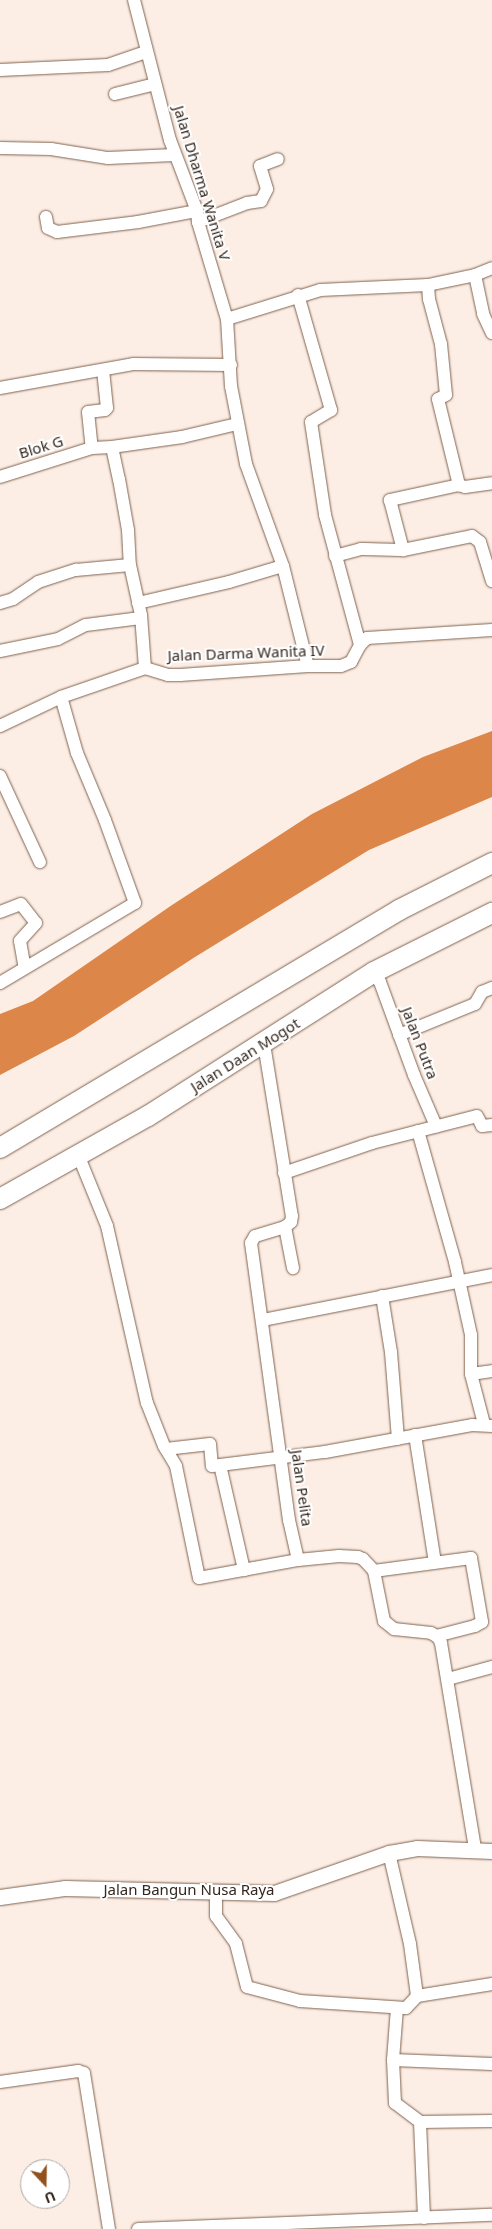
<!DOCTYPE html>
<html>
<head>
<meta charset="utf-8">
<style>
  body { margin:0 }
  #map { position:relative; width:492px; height:2229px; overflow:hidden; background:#fceee5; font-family:"Noto Sans",sans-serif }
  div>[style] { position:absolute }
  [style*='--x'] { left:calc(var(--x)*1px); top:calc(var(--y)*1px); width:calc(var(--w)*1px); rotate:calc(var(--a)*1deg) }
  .water>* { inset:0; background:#dc8749 }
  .roads { filter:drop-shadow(0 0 1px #80624e) drop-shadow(0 0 1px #80624e) }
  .minor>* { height:12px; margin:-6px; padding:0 6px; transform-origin:6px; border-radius:6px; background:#fff }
  .tertiary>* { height:15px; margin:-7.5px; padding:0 7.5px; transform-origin:7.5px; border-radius:7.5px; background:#fff }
  .trunk>* { height:20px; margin:-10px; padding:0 10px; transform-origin:10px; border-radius:10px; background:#fff }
  span { translate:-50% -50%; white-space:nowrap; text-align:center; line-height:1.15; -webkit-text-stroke:4px #fff; paint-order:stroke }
  .street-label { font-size:15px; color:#34271f }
  .north { position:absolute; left:20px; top:2159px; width:50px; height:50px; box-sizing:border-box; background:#fff; border:1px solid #aea9a5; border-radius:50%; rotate:159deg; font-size:14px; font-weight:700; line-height:20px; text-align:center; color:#34271f }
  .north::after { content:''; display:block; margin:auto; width:18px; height:22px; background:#93511e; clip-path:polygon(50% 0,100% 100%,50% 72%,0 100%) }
</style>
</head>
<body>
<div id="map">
  <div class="water">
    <div style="clip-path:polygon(492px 731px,492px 797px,369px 850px,195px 957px,74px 1036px,0 1075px,0 1014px,33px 1001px,172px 905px,312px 814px,423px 757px)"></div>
  </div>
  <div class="roads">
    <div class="minor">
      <div style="--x:134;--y:0;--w:145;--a:75.6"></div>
      <div style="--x:170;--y:140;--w:76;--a:69.2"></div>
      <div style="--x:197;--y:211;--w:11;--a:85"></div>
      <div style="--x:198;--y:222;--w:101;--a:73.4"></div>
      <div style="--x:227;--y:319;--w:67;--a:86.6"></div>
      <div style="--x:231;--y:386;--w:79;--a:79.1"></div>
      <div style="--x:246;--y:464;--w:109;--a:70.1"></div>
      <div style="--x:283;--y:566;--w:103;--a:76"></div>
      <div style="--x:0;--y:70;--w:108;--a:-2.7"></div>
      <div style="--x:108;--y:65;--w:40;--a:-18.9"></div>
      <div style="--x:115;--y:94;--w:41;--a:-14"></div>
      <div style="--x:0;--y:148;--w:51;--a:1.1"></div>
      <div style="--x:51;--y:149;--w:58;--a:9"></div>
      <div style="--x:108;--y:158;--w:66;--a:-2.6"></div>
      <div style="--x:46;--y:217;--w:11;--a:80"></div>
      <div style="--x:48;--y:228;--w:10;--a:24"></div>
      <div style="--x:57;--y:232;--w:82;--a:-7"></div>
      <div style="--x:138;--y:222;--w:60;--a:-10.6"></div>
      <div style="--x:198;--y:222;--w:53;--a:-21.2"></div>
      <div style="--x:247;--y:203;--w:14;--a:-8"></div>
      <div style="--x:261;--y:201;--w:13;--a:-63"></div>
      <div style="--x:267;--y:189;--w:24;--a:-107"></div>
      <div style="--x:260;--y:166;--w:19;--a:-21"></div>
      <div style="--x:475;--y:275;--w:40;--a:78"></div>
      <div style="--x:483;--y:314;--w:21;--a:65"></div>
      <div style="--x:428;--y:285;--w:14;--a:86"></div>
      <div style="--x:429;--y:299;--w:47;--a:75.1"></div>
      <div style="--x:441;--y:344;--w:51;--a:84.4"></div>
      <div style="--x:446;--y:395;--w:9;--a:153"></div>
      <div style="--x:438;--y:399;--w:89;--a:76.3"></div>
      <div style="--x:459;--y:485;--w:6;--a:18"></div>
      <div style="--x:465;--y:487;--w:27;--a:-8"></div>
      <div style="--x:298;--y:295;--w:120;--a:74"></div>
      <div style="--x:331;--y:410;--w:23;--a:149"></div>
      <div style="--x:311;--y:422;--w:94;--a:81.4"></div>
      <div style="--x:325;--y:515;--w:135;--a:74.9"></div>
      <div style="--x:227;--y:319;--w:97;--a:-17.3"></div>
      <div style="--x:320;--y:290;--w:108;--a:-2.7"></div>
      <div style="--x:428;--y:285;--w:48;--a:-12"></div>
      <div style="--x:475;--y:275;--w:18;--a:-22"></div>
      <div style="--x:103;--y:370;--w:38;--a:84"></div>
      <div style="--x:107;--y:408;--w:3;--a:135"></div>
      <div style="--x:105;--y:410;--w:17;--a:173"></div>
      <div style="--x:88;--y:412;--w:36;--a:84"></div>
      <div style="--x:92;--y:448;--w:20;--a:-3"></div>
      <div style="--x:112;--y:447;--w:33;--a:78"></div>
      <div style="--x:119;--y:479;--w:52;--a:80"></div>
      <div style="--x:128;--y:530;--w:35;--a:87"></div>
      <div style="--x:130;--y:565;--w:51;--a:77.6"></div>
      <div style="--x:141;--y:615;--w:53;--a:85.7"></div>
      <div style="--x:0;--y:388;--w:135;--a:-10.2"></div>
      <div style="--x:133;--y:364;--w:98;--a:0.6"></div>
      <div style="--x:112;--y:447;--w:71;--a:-8.1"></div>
      <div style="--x:182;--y:437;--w:57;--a:-13.3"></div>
      <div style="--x:0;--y:477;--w:96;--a:-17.5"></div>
      <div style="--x:459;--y:485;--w:71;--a:167.7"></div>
      <div style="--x:390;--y:500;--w:52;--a:75.4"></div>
      <div style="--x:403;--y:550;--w:70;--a:-11.5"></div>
      <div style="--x:472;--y:536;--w:10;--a:37"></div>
      <div style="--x:480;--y:542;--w:41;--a:72.9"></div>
      <div style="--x:335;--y:556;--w:27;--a:-15"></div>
      <div style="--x:361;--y:549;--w:42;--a:1.4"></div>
      <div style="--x:0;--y:603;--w:14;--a:-17"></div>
      <div style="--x:13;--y:599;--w:30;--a:-34"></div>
      <div style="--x:38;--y:582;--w:40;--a:-18"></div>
      <div style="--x:76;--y:570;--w:54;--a:-5.3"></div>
      <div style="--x:138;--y:603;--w:93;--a:-13"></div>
      <div style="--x:229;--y:582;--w:56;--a:-16.5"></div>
      <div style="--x:0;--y:651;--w:59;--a:-11.7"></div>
      <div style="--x:58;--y:639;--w:31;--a:-27"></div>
      <div style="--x:86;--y:625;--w:55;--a:-7.3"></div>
      <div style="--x:0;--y:726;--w:68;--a:-25.4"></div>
      <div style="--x:61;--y:697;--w:89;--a:-19"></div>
      <div style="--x:145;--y:668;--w:24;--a:17"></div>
      <div style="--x:168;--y:675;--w:12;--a:0"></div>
      <div style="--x:180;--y:675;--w:128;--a:-4"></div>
      <div style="--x:308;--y:666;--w:33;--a:0"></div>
      <div style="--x:341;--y:666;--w:11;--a:-22"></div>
      <div style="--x:351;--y:662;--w:19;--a:-62"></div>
      <div style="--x:360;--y:645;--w:10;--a:-45"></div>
      <div style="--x:367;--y:638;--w:125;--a:-3.7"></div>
      <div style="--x:0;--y:776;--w:95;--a:65.1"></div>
      <div style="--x:0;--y:912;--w:22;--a:-21"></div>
      <div style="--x:21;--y:904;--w:24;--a:52"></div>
      <div style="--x:36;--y:923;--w:24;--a:132"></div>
      <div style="--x:20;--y:941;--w:27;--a:80"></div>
      <div style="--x:374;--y:972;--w:12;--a:59"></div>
      <div style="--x:380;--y:982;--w:99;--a:69.9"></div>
      <div style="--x:414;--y:1075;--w:56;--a:66.7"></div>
      <div style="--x:0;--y:983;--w:157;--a:-30.7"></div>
      <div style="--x:135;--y:903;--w:88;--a:-109.9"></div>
      <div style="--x:105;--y:820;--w:73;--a:-112.7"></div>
      <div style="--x:77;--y:753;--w:58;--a:-105.9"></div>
      <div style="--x:399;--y:1035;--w:82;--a:-22.2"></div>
      <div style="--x:475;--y:1004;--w:14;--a:-60"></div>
      <div style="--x:482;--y:992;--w:11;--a:-22"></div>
      <div style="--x:264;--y:1044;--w:174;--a:80.8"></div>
      <div style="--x:292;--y:1216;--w:6;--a:99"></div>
      <div style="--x:291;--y:1222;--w:8;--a:140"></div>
      <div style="--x:285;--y:1227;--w:31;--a:163"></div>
      <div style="--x:255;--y:1236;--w:8;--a:120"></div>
      <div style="--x:251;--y:1243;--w:280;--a:82.2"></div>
      <div style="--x:289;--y:1520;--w:41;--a:77.3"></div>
      <div style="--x:418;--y:1131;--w:136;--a:74.2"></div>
      <div style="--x:455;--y:1262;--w:75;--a:77.6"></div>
      <div style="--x:471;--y:1335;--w:39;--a:90"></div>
      <div style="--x:471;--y:1374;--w:52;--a:75.4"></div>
      <div style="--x:79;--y:1157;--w:74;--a:67.9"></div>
      <div style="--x:107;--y:1226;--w:181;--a:77.3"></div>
      <div style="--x:147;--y:1403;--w:46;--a:68.4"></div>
      <div style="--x:164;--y:1446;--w:23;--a:59"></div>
      <div style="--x:176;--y:1466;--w:114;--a:78.4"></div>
      <div style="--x:199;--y:1578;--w:101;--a:-10.3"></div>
      <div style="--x:298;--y:1560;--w:41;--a:-5.6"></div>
      <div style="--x:339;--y:1556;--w:19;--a:3"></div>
      <div style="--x:358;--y:1557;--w:5;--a:22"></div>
      <div style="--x:363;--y:1559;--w:16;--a:47"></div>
      <div style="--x:374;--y:1571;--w:51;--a:78.7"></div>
      <div style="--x:384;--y:1621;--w:13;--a:39"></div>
      <div style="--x:394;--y:1629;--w:37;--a:6"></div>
      <div style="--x:431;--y:1633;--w:8;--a:30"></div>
      <div style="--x:438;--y:1637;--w:7;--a:63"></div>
      <div style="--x:441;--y:1643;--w:209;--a:80.6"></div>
      <div style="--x:284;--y:1173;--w:93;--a:-18.8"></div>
      <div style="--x:372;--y:1143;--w:108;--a:-14.4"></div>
      <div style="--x:477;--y:1116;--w:11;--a:63"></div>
      <div style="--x:482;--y:1126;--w:10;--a:-6"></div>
      <div style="--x:285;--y:1227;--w:42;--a:79"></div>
      <div style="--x:382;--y:1296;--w:57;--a:80.9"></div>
      <div style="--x:391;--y:1352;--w:87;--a:85.4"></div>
      <div style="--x:263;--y:1320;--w:233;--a:-11.1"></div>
      <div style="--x:471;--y:1374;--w:21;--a:-8"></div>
      <div style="--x:415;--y:1435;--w:129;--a:81.1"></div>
      <div style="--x:166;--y:1449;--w:44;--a:-6.5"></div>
      <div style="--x:210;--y:1444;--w:22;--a:85"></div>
      <div style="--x:212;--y:1466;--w:114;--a:-7.1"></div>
      <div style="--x:325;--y:1452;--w:149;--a:-10.4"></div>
      <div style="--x:472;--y:1425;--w:20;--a:3"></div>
      <div style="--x:220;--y:1465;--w:108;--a:77.1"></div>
      <div style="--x:374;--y:1571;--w:98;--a:-7.6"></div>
      <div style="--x:471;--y:1558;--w:65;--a:80.2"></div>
      <div style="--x:482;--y:1622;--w:8;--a:150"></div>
      <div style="--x:475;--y:1626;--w:40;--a:165.6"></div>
      <div style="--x:448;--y:1679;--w:46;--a:-15.3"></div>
      <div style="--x:389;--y:1853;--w:93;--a:77"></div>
      <div style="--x:410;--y:1944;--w:52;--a:82.3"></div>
      <div style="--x:216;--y:1892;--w:24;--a:90"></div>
      <div style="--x:216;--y:1916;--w:34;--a:54"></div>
      <div style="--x:236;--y:1944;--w:44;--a:75.7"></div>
      <div style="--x:247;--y:1987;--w:55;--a:14.8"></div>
      <div style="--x:300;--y:2001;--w:106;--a:3.8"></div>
      <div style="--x:406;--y:2008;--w:16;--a:-47"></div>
      <div style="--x:417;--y:1996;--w:76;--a:-9.1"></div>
      <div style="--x:397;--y:2008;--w:52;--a:94.4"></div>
      <div style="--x:393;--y:2060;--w:43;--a:87.3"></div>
      <div style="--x:395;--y:2103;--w:31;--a:37"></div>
      <div style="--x:420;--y:2122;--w:96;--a:87.6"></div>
      <div style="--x:393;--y:2060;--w:99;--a:2.3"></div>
      <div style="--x:0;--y:2082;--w:79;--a:-8"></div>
      <div style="--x:78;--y:2071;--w:6;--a:18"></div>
      <div style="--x:84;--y:2073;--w:158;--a:80.9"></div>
      <div style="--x:420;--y:2122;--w:72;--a:-0.8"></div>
      <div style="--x:138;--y:2229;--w:354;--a:-2.3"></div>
    </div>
    <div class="tertiary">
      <div style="--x:0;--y:1897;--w:66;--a:-7.9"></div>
      <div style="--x:65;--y:1888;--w:209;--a:1.4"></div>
      <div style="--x:274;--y:1893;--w:122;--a:-19.2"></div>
      <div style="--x:389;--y:1853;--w:28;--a:-10"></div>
      <div style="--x:417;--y:1848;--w:75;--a:2.3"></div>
    </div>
    <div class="trunk">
      <div style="--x:0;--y:1148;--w:465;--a:-30.8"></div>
      <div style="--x:399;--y:910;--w:104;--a:-26.8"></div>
      <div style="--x:0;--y:1199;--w:170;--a:-29.3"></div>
      <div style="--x:148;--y:1116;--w:268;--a:-32.5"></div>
      <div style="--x:374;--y:972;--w:132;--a:-26.6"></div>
    </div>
  </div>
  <div class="street-label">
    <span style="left:202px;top:183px;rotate:73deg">Jalan Dharma Wanita V</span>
    <span style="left:41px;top:447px;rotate:-17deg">Blok G</span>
    <span style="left:246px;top:653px;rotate:-2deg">Jalan Darma Wanita IV</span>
    <span style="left:420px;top:1043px;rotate:69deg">Jalan Putra</span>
    <span style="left:245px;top:1055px;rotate:-32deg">Jalan Daan Mogot</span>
    <span style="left:302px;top:1488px;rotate:82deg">Jalan Pelita</span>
    <span style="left:189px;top:1890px">Jalan Bangun Nusa Raya</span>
  </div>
  <div class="north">U</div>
</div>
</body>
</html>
